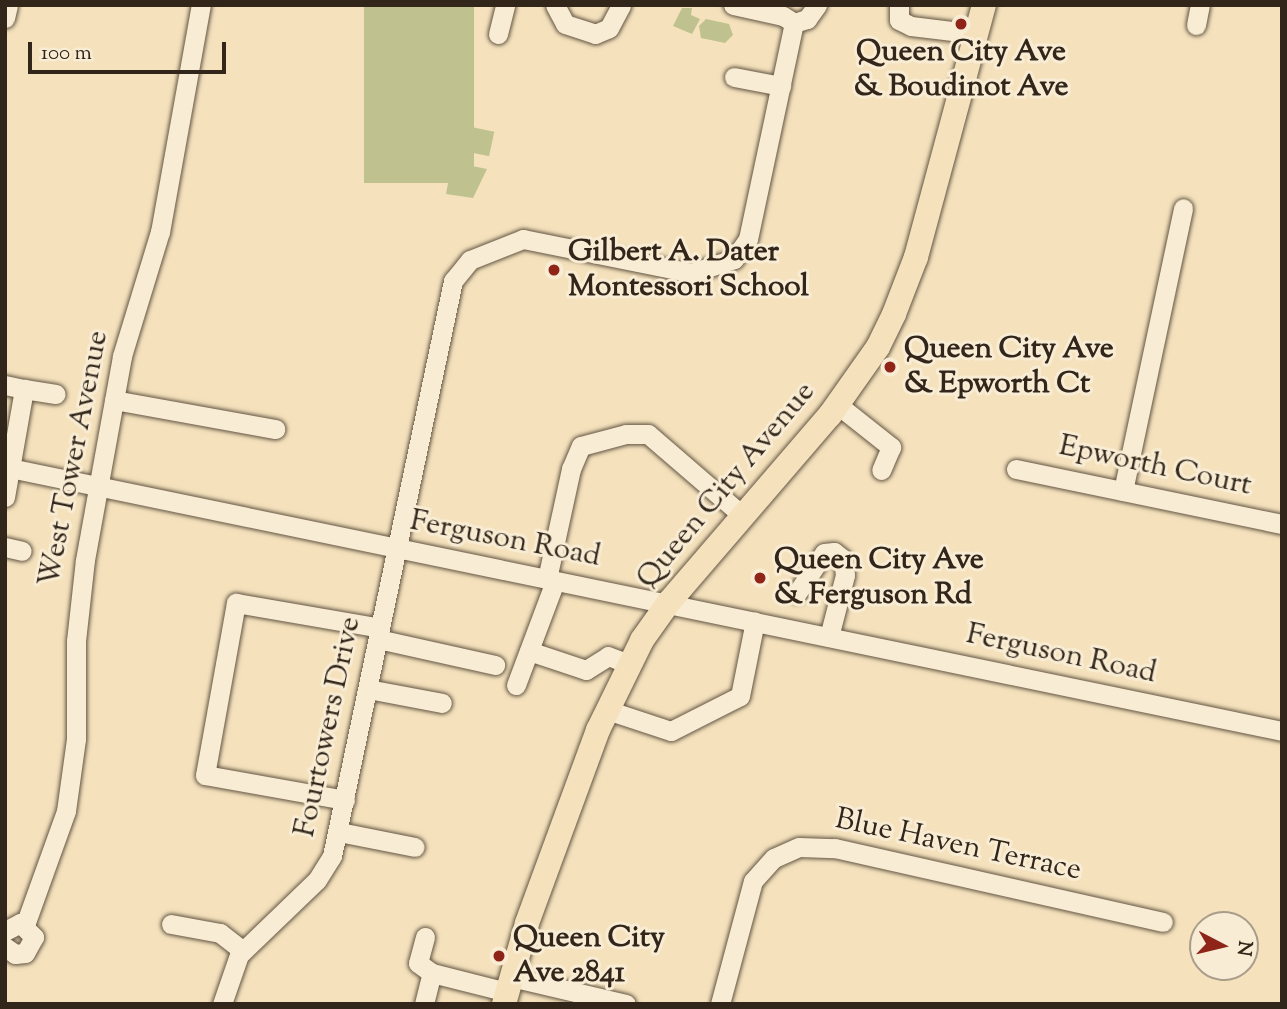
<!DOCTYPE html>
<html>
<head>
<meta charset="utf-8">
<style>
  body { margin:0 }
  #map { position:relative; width:1287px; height:1009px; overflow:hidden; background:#f5e2bd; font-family:"Sorts Mill Goudy",serif }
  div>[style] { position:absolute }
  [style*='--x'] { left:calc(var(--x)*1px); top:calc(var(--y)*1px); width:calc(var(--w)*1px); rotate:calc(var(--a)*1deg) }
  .green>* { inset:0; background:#bfc28f; transform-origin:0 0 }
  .roads { filter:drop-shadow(0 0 2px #635543) drop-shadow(0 0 2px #635543) }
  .minor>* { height:19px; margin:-9.5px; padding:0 9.5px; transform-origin:9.5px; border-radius:9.5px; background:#f8ecd4 }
  .major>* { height:24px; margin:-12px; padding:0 12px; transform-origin:12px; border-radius:12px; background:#f5e2bd }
  .dots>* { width:19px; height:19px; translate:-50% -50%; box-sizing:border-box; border:4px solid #f8ecd4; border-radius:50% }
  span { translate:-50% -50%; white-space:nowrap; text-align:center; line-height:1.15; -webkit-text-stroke:6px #f8ecd4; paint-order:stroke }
  .poi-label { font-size:30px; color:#32261a; font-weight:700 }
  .left { translate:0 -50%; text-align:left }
  .street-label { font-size:30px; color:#32261a }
  .frame { position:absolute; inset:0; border:7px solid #32261a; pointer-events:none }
  .north { position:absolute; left:1189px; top:911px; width:70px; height:70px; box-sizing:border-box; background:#f8ecd4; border:2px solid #a99d8a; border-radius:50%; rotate:97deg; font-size:19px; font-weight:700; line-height:28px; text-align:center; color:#32261a }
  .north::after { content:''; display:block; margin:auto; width:24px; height:32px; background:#8f2418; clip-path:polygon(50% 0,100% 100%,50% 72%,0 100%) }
  .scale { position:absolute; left:28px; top:42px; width:198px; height:32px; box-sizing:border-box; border:4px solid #32261a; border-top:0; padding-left:9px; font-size:21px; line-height:24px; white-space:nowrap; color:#32261a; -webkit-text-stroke:5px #f8ecd4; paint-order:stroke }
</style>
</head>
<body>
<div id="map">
  <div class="green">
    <div style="left:364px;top:5px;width:110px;height:178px"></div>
    <div style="clip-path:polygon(682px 8px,692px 8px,691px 15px,700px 19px,692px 34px,673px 26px)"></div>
    <div style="clip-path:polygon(706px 19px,729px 24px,733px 35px,725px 43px,701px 38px,699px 26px)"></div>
    <div style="left:462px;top:125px;width:33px;height:25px;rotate:12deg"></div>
    <div style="clip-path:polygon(452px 162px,487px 169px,473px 198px,446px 194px)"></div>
  </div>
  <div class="roads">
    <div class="minor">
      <div style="--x:555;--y:5;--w:21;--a:62"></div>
      <div style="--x:565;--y:24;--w:32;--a:18"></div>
      <div style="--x:595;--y:34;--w:15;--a:-23"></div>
      <div style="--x:609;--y:28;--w:26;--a:-62"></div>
      <div style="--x:733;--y:5;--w:51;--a:12.4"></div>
      <div style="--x:783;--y:16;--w:13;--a:32"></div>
      <div style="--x:794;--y:23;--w:14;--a:-17"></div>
      <div style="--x:807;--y:19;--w:17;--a:-54"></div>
      <div style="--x:899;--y:5;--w:15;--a:90"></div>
      <div style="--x:899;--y:20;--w:13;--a:27"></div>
      <div style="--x:911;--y:26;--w:65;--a:7"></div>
      <div style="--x:5;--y:18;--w:13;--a:-77"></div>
      <div style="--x:1196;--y:25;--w:20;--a:-79"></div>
      <div style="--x:498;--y:34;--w:30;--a:-76"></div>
      <div style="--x:734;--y:77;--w:48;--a:10.8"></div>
      <div style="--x:5;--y:385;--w:19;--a:12"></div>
      <div style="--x:114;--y:400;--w:164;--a:10.2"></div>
      <div style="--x:838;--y:405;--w:68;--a:38.4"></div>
      <div style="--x:891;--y:447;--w:25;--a:113"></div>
      <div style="--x:5;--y:467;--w:1304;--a:11.68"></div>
      <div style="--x:1016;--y:469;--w:272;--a:11.7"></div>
      <div style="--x:1123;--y:491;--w:289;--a:-78"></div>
      <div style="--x:5;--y:497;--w:110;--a:-80"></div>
      <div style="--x:24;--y:389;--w:32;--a:9"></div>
      <div style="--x:5;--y:547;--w:17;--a:13"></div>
      <div style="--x:547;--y:579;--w:113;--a:-77.7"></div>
      <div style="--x:571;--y:469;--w:25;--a:-67"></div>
      <div style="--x:581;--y:446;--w:47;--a:-14.9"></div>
      <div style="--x:626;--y:434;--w:22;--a:0"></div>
      <div style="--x:648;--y:434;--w:125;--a:40.8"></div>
      <div style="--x:797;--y:593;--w:48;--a:-56"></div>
      <div style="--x:824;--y:553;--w:10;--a:-6"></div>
      <div style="--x:834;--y:552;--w:11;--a:38"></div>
      <div style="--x:843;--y:559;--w:16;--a:83"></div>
      <div style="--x:845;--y:575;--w:64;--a:104.5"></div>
      <div style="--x:378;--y:639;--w:120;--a:12.5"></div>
      <div style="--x:529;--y:651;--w:60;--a:18.4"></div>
      <div style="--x:586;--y:670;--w:26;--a:-32"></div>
      <div style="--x:608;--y:656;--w:22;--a:21"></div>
      <div style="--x:516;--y:685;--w:111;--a:-69.4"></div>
      <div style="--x:368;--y:689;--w:75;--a:10.7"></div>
      <div style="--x:607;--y:710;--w:67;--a:18.2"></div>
      <div style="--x:671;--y:731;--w:77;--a:-26.9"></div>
      <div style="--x:740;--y:696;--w:76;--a:-78.7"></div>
      <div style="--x:345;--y:800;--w:142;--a:-169.9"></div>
      <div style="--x:205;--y:775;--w:175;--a:-79.8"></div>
      <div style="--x:236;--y:603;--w:146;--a:9.8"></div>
      <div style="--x:339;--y:832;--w:77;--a:11.2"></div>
      <div style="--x:171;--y:924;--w:50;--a:10.4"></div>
      <div style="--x:220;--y:933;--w:29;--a:38"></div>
      <div style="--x:25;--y:925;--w:121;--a:-70.2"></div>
      <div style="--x:66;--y:811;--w:73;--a:-82.1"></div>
      <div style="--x:76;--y:739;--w:98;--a:-90"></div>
      <div style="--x:76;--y:641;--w:81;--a:-83.7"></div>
      <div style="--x:85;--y:560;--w:207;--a:-79.7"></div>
      <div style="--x:122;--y:356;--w:130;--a:-73"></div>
      <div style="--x:160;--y:232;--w:231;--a:-79.8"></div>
      <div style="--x:5;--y:931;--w:17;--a:-28"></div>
      <div style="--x:20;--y:923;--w:20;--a:45"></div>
      <div style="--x:34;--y:937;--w:18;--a:119"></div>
      <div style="--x:25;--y:953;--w:10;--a:174"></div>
      <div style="--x:15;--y:954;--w:12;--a:-145"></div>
      <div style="--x:425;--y:937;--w:27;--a:105"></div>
      <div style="--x:418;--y:963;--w:17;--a:36"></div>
      <div style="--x:511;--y:977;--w:118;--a:13.2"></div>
      <div style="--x:222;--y:1004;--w:52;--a:-70.9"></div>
      <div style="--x:239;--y:955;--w:108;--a:-43.9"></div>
      <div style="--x:317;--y:880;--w:28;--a:-58"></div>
      <div style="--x:332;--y:856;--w:588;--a:-78.12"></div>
      <div style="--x:453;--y:281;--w:27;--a:-51"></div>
      <div style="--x:470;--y:260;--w:57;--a:-21.6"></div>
      <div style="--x:523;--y:239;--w:171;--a:11.4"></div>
      <div style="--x:691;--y:273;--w:45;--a:-18"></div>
      <div style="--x:734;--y:259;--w:24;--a:-55"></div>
      <div style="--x:748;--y:239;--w:221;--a:-78"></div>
      <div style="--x:424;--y:1004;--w:32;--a:-76"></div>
      <div style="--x:432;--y:973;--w:77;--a:14.2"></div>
      <div style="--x:720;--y:1004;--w:127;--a:-75"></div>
      <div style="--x:753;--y:881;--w:31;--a:-48"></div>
      <div style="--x:774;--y:858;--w:27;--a:-24"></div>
      <div style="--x:799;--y:847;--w:36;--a:2"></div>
      <div style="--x:835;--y:848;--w:336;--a:12.7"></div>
    </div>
    <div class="major">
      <div style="--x:504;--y:1004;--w:84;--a:-74.1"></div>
      <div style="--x:527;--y:923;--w:206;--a:-69.8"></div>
      <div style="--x:598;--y:730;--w:100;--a:-63.9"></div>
      <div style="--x:642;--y:640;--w:47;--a:-54.6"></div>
      <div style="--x:669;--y:602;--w:247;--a:-49.3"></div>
      <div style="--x:830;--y:415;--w:83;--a:-54.8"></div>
      <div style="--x:878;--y:347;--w:37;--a:-64"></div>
      <div style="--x:894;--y:314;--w:61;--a:-68.9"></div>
      <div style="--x:916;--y:257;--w:261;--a:-74.9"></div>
    </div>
  </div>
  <div class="dots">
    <div style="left:961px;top:24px;background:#8f2418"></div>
    <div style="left:554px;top:270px;background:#8f2418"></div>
    <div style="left:890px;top:367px;background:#8f2418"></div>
    <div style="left:760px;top:578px;background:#8f2418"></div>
    <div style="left:499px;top:956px;background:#8f2418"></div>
  </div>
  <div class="poi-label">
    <span style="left:961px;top:70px">Queen City Ave<br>&amp; Boudinot Ave</span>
    <span class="left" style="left:568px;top:270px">Gilbert A. Dater<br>Montessori School</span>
    <span class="left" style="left:904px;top:367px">Queen City Ave<br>&amp; Epworth Ct</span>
    <span class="left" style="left:774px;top:578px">Queen City Ave<br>&amp; Ferguson Rd</span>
    <span class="left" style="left:513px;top:956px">Queen City<br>Ave 2841</span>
  </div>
  <div class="street-label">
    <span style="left:75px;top:459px;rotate:-79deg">West Tower Avenue</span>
    <span style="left:1155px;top:467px;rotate:12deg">Epworth Court</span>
    <span style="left:727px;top:486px;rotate:-50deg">Queen City Avenue</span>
    <span style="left:505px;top:540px;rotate:11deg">Ferguson Road</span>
    <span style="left:1061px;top:655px;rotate:12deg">Ferguson Road</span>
    <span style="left:329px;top:727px;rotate:-78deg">Fourtowers Drive</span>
    <span style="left:958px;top:846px;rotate:12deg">Blue Haven Terrace</span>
  </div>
  <div class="frame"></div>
  <div class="north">N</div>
  <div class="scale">100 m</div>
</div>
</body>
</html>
